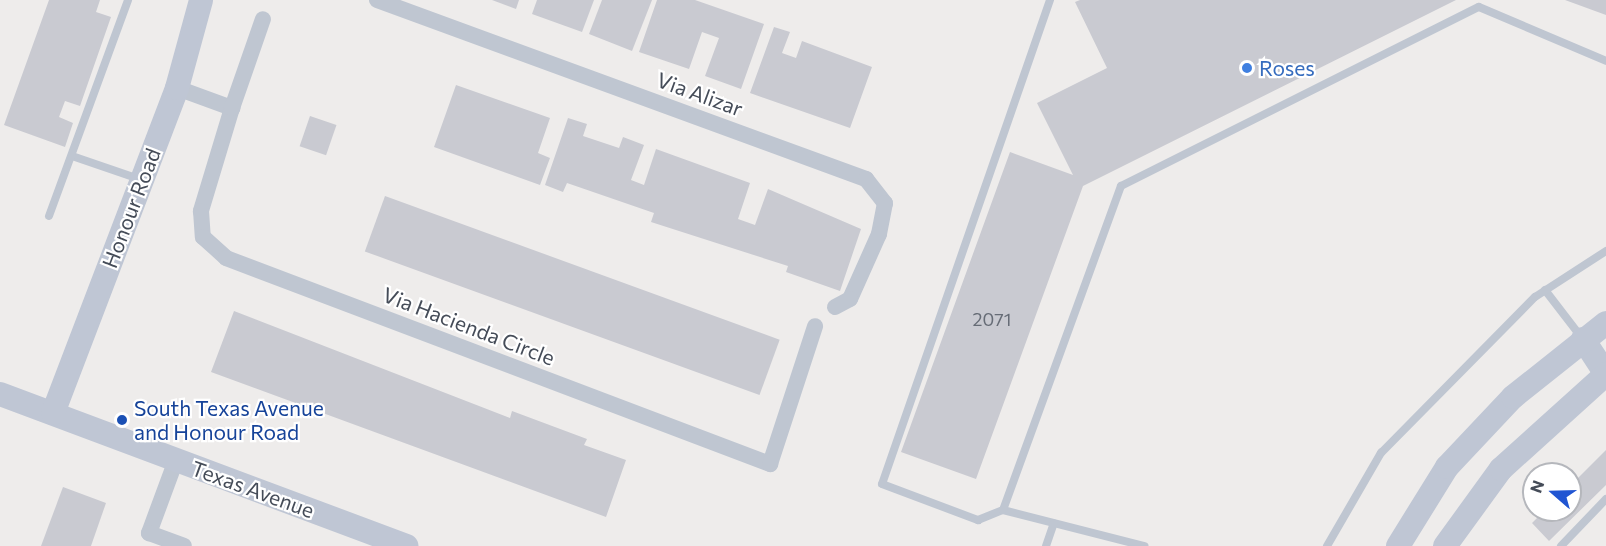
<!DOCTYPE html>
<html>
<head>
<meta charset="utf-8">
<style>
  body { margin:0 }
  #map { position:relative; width:1606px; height:546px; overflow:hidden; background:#eeeceb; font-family:Commissioner,sans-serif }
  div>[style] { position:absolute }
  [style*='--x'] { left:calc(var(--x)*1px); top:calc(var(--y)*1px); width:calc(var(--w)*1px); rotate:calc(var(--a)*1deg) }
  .building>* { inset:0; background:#c9cad1; transform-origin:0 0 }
  .lane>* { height:8px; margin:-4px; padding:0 4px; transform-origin:4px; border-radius:4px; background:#bfc6d1 }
  .street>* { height:16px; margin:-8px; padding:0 8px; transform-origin:8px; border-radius:8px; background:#bfc6d1 }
  .secondary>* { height:24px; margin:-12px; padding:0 12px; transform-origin:12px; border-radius:12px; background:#bfc6d4 }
  .dots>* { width:16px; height:16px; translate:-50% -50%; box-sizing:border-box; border:3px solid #fff; border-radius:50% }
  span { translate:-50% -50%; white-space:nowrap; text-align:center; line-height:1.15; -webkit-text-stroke:4.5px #fff; paint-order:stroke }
  .number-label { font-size:18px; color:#666c76 }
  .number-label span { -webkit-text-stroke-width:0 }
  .shop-label { font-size:21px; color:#366cbe }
  .left { translate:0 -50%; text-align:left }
  .street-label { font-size:21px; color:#454c58 }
  .transit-label { font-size:21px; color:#164399 }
  .north { position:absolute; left:1522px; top:462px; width:60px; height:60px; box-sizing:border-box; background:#fff; border:2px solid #b5b7bc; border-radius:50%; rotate:290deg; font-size:16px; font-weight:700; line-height:24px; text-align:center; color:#454c58 }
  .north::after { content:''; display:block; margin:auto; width:21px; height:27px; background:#2155d2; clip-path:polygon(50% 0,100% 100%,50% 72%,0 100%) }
</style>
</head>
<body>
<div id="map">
  <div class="building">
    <div style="clip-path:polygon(49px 0,100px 0,96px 12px,111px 17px,80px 106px,65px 101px,59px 117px,73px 123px,65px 147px,4px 125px)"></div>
    <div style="clip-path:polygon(492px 0,519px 0,516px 9px)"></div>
    <div style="clip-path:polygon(537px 0,594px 0,582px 32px,532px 14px)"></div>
    <div style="clip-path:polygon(602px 0,652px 0,632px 51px,589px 34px)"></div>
    <div style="clip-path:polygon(657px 0,695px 0,764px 24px,741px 89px,705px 76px,719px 38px,702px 32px,689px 69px,639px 52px)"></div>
    <div style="clip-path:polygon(1080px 0,1456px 0,1083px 186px,976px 479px,901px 452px,1010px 152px,1073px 175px,1037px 103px,1107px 68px,1075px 2px)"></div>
    <div style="clip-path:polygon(1565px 0,1606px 0,1606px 15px)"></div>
    <div style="clip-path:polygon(774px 27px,790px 32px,782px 53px,796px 58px,802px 41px,872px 67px,850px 128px,750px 93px)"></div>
    <div style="clip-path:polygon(456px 85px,550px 118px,538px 153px,550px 158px,540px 185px,434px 147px)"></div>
    <div style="left:310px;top:116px;width:28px;height:32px;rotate:19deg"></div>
    <div style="clip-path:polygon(568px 118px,587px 124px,583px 136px,619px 148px,623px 137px,644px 145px,631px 180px,644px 185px,656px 149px,750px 183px,738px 219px,755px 225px,768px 189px,861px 229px,840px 291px,786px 272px,788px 266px,651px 222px,654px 213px,567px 183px,563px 192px,545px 185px)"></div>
    <div style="left:385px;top:196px;width:420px;height:59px;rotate:20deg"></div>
    <div style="clip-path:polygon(234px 311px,510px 418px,512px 411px,587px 439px,584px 445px,626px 460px,606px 517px,211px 372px)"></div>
    <div style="clip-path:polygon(1606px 450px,1606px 485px,1549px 541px,1532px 523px,1545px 510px,1570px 510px,1570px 486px)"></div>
    <div style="clip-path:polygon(63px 487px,106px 503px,91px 546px,41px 546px)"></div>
  </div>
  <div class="lane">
    <div style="--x:1050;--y:0;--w:512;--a:109.14"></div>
    <div style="--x:882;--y:484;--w:103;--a:20.6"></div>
    <div style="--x:978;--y:520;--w:27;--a:-22"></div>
    <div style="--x:1003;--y:510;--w:146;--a:14.3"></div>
    <div style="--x:72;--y:156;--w:71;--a:18.9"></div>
    <div style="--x:49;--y:216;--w:230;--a:-69.9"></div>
    <div style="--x:1545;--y:290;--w:61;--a:52.4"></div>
    <div style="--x:1003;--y:510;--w:345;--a:-70"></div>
    <div style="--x:1121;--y:186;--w:400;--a:-26.6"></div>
    <div style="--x:1479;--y:7;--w:138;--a:23"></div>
    <div style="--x:1046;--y:546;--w:24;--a:-71"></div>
    <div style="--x:1327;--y:546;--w:108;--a:-59.9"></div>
    <div style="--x:1381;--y:453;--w:219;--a:-45.4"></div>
    <div style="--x:1535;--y:297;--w:85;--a:-32.9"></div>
    <div style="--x:1561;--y:546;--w:65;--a:-46.2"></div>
  </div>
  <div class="street">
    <div style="--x:377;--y:0;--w:521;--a:20.11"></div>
    <div style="--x:866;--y:179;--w:31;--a:52"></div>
    <div style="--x:885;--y:203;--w:32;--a:101"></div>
    <div style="--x:879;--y:234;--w:71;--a:114"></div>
    <div style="--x:850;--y:299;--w:17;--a:152"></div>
    <div style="--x:177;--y:88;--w:59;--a:20"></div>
    <div style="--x:232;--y:108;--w:108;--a:106.8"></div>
    <div style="--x:201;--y:211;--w:26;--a:86"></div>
    <div style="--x:203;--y:237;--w:31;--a:42"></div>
    <div style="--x:226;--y:258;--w:582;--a:20.74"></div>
    <div style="--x:770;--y:464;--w:145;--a:-71.9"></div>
    <div style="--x:232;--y:108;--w:94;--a:-70.8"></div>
    <div style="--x:176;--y:460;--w:78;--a:110.3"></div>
    <div style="--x:149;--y:533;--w:37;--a:20"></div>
  </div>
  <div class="secondary">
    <div style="--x:1583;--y:339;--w:42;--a:56.7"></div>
    <div style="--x:0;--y:394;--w:434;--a:20.5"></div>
    <div style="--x:53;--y:413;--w:348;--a:-69.1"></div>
    <div style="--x:177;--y:88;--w:91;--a:-74.7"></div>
    <div style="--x:1398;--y:546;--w:93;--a:-58.2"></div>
    <div style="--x:1447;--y:467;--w:96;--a:-46.7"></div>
    <div style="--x:1513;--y:397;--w:119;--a:-38.5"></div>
    <div style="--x:1445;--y:546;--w:95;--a:-54"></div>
    <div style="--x:1501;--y:469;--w:142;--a:-42.1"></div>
  </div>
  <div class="dots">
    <div style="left:1247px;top:68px;background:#3f7fe0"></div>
    <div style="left:122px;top:420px;background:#1a4fb4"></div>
  </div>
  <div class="number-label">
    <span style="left:992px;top:319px">2071</span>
  </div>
  <div class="shop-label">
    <span class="left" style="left:1259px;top:68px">Roses</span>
  </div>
  <div class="street-label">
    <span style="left:700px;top:94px;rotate:20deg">Via Alizar</span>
    <span style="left:131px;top:208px;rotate:-69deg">Honour Road</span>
    <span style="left:469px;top:326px;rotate:21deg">Via Hacienda Circle</span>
    <span style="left:253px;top:489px;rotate:20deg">Texas Avenue</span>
  </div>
  <div class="transit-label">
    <span class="left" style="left:134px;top:420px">South Texas Avenue<br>and Honour Road</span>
  </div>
  <div class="north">N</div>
</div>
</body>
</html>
